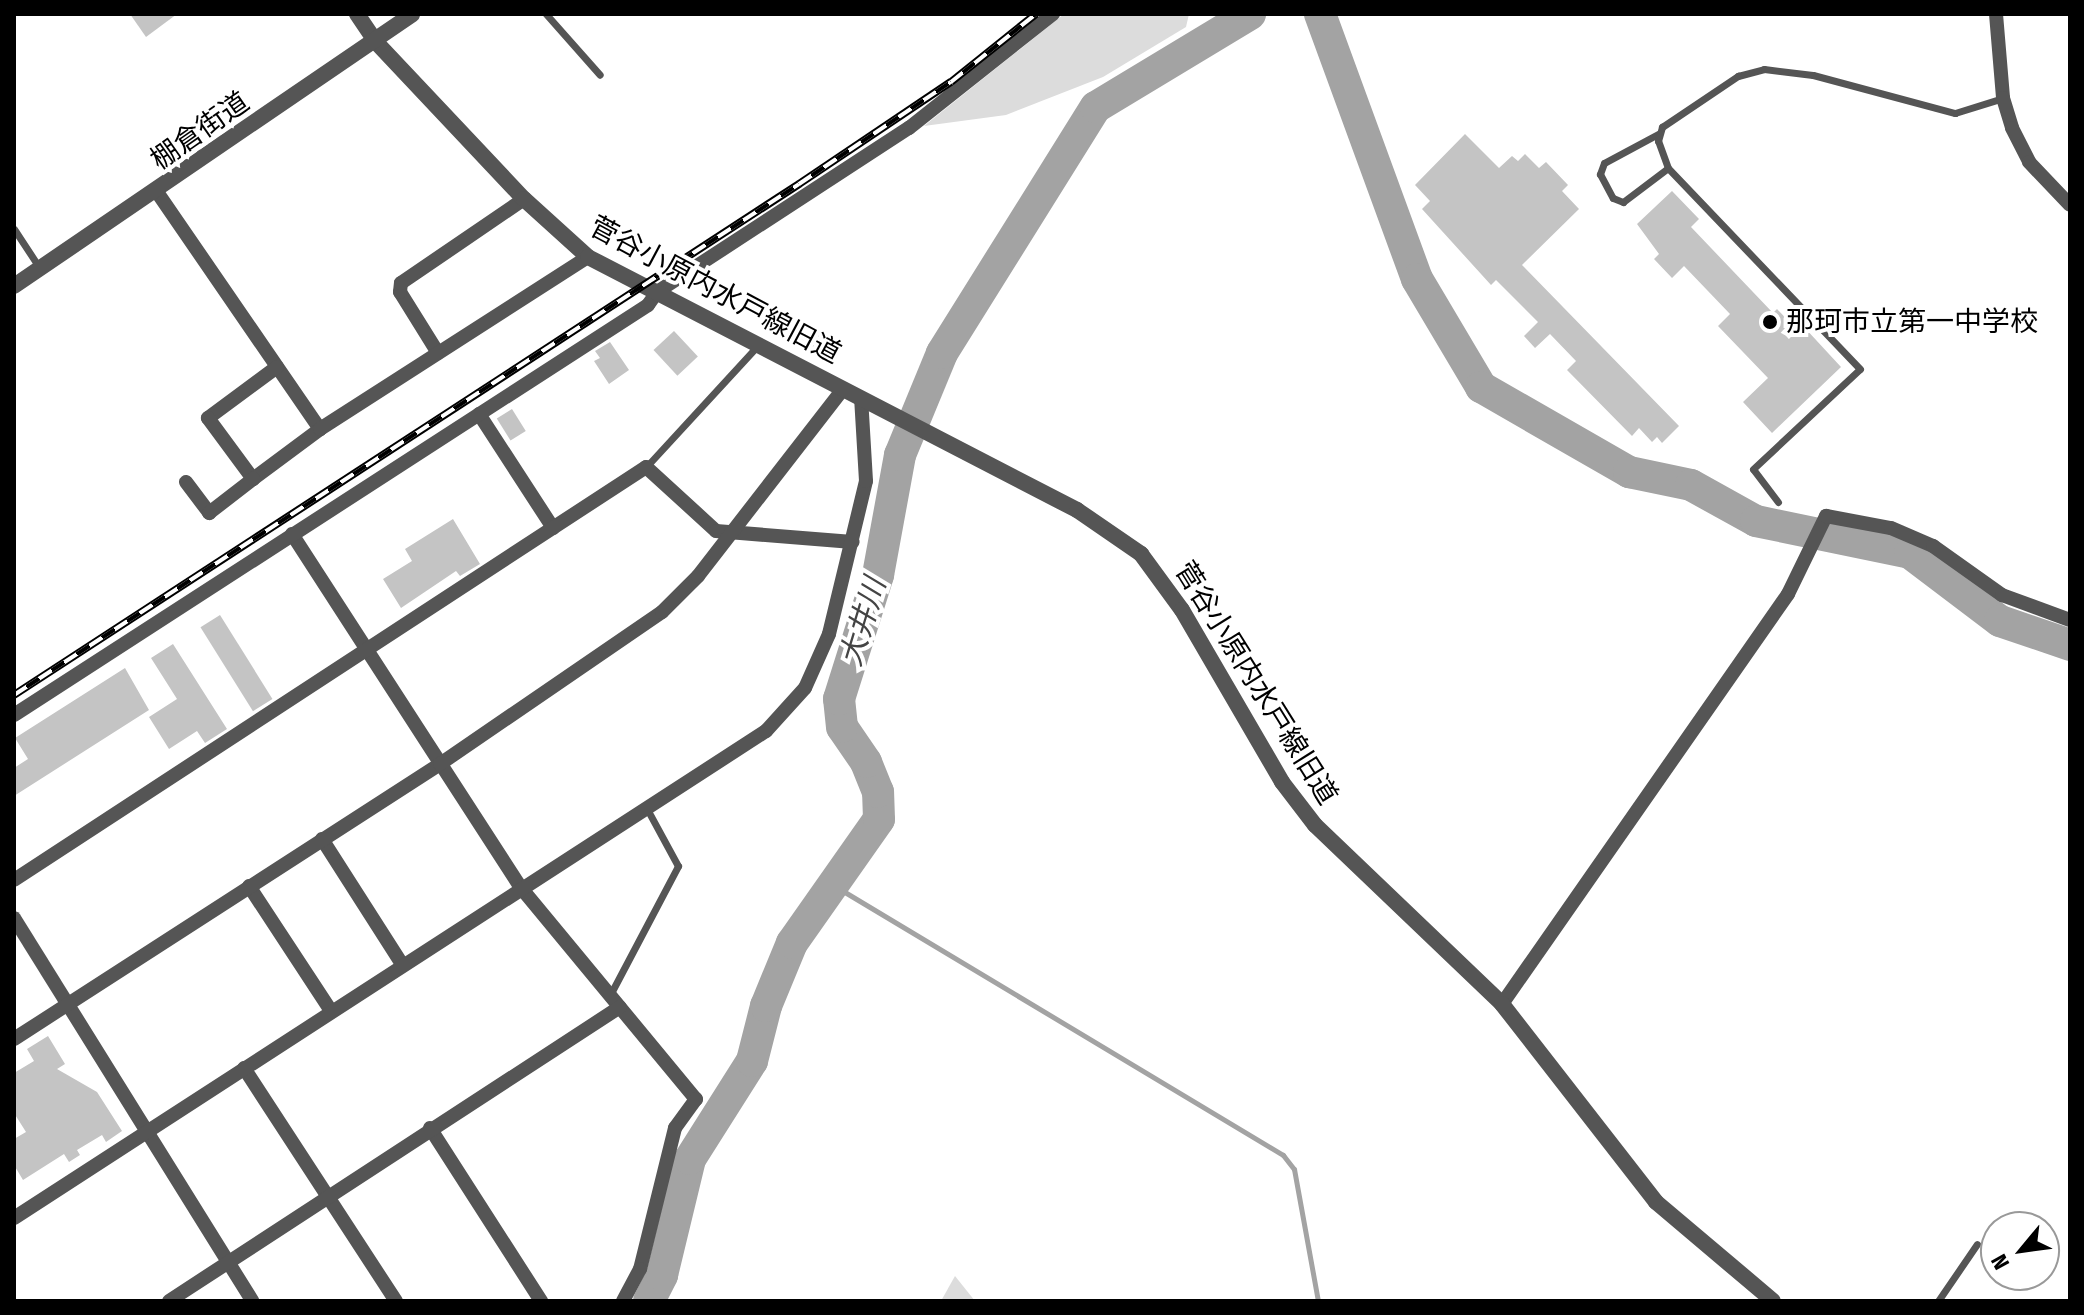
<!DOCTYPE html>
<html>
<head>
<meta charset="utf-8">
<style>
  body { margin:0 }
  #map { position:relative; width:2084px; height:1315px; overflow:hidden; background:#fff; font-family:"Fira Sans Condensed","Noto Sans JP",sans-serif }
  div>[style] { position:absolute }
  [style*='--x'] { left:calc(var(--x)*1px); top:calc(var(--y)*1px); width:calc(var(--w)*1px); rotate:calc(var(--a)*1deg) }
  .green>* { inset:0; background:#dcdcdc }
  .stream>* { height:5px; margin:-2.5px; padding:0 2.5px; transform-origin:2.5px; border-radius:2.5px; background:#a3a3a3 }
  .river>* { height:32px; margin:-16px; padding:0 16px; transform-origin:16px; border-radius:16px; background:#a3a3a3 }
  .building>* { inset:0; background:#c4c4c4; transform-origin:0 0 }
  .service>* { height:7px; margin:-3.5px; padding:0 3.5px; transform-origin:3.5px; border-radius:3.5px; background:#555 }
  .minor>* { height:14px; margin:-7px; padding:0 7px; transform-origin:7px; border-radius:7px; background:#555 }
  .tertiary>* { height:16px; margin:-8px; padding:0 8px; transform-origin:8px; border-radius:8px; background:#555 }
  .rail>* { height:8px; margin-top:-4px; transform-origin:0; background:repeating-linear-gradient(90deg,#fff 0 15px,#000 0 30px); box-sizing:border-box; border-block:2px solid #000 }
  .dots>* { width:22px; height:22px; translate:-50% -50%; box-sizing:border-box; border:4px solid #fff; border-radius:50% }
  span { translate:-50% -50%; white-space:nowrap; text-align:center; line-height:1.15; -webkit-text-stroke:8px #fff; paint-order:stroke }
  .street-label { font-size:28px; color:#000 }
  .poi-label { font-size:28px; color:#000 }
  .left { translate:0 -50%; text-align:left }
  .water-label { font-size:30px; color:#444; font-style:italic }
  .frame { position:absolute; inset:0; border:16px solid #000; pointer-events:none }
  .north { position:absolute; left:1980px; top:1211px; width:80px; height:80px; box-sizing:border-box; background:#fff; border:2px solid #999; border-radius:50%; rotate:241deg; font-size:22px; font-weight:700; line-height:32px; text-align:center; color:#000 }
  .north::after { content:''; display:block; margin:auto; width:28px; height:36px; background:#000; clip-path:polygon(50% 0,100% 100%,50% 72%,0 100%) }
</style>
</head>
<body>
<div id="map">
  <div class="green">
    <div style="clip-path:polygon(1064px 14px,1189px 14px,1186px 27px,1103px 77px,1006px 115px,924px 126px)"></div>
    <div style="clip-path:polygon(955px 1276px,975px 1301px,941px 1301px)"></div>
  </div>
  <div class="stream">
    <div style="--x:833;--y:885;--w:525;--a:30.96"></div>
    <div style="--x:1283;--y:1155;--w:18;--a:52"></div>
    <div style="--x:1294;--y:1169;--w:134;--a:79.7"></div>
  </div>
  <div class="river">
    <div style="--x:1320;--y:14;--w:282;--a:69.9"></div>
    <div style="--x:1417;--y:279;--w:126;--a:59.3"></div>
    <div style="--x:1481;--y:387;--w:171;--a:29.9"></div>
    <div style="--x:1629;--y:472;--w:63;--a:11.8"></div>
    <div style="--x:1691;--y:485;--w:74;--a:29"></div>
    <div style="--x:1756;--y:521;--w:157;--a:11.7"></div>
    <div style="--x:1910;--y:553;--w:113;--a:37.1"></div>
    <div style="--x:2000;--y:621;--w:74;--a:18.9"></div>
    <div style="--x:649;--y:1301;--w:29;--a:-63"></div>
    <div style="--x:662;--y:1275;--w:119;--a:-76.4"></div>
    <div style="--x:690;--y:1159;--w:116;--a:-57.7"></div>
    <div style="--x:752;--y:1061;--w:57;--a:-75.7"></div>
    <div style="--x:766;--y:1006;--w:68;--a:-67.6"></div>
    <div style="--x:792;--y:943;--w:151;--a:-54.9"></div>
    <div style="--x:879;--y:819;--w:27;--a:-92"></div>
    <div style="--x:878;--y:792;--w:32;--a:-112"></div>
    <div style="--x:866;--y:762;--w:42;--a:-124.4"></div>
    <div style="--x:842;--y:727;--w:28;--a:-96"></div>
    <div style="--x:839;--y:699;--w:130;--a:-72.5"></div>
    <div style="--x:878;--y:575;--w:122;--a:-79.6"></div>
    <div style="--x:900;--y:455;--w:110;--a:-67.6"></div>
    <div style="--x:942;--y:353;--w:290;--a:-58"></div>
    <div style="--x:1096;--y:107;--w:180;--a:-31.1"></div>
  </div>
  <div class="building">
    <div style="clip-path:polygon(130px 14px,177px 14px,146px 37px)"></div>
    <div style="clip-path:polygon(1465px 134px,1499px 168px,1512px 156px,1518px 161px,1525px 154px,1539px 168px,1546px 162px,1568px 185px,1562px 191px,1579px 209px,1522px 265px,1679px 426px,1662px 443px,1657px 437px,1652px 442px,1639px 428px,1632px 436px,1567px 370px,1576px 361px,1550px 334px,1535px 348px,1524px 336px,1538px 322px,1496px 280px,1491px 285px,1422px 209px,1430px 201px,1415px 185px)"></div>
    <div style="clip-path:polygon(1672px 191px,1699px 219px,1691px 227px,1773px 313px,1777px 309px,1799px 332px,1804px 327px,1841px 367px,1772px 433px,1743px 402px,1768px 378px,1718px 326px,1730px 314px,1684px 266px,1672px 278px,1654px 259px,1659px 254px,1637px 224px)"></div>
    <div style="left:797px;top:320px;width:32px;height:25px;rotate:26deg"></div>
    <div style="left:674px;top:331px;width:35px;height:28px;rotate:47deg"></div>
    <div style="clip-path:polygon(610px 342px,629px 370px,609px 384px,594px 361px,600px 358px,595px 351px)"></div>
    <div style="left:512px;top:409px;width:26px;height:18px;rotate:58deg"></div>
    <div style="clip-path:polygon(453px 519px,480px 564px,460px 576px,456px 571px,401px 608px,383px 579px,412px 561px,405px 549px)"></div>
    <div style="left:220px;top:615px;width:99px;height:23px;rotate:58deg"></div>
    <div style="clip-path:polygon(173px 644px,227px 729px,205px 743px,197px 731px,169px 749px,149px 717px,177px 699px,151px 658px)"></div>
    <div style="clip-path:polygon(125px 668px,149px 710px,14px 796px,14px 768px,28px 759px,15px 738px)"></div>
    <div style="clip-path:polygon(48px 1036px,65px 1064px,57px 1069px,97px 1092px,122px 1131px,106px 1142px,102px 1135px,77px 1150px,80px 1155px,69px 1162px,64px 1154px,23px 1180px,14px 1165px,14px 1139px,26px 1132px,14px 1113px,14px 1073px,34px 1061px,27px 1049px)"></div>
  </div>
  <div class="service">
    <div style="--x:546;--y:14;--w:81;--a:48.5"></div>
    <div style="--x:1658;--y:134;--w:61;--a:151.8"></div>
    <div style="--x:1604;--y:163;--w:12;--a:110"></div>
    <div style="--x:1600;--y:174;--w:27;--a:62"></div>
    <div style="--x:1613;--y:198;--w:11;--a:22"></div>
    <div style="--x:1623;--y:202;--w:56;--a:-37.1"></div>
    <div style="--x:14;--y:229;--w:45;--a:56.7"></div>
    <div style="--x:646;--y:467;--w:166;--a:-47.4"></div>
    <div style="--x:1778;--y:502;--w:41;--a:-127.1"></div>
    <div style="--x:1753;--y:469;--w:146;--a:-43.1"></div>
    <div style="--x:1860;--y:369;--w:278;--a:-133.7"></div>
    <div style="--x:1668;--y:168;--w:29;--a:-110"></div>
    <div style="--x:1658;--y:141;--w:15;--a:-74"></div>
    <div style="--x:1662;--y:127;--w:92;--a:-33.9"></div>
    <div style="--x:1738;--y:76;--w:27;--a:-15"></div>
    <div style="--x:1764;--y:69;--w:49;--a:7"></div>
    <div style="--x:1813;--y:75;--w:147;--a:15"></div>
    <div style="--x:1955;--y:113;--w:50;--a:-17.4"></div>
    <div style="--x:610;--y:995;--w:146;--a:-62.2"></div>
    <div style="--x:678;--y:866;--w:65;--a:-118.5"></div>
    <div style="--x:1938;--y:1301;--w:69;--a:-55.6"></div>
  </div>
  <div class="minor">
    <div style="--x:1996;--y:14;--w:84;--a:85.2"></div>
    <div style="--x:2003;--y:98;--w:31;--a:73"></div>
    <div style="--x:2012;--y:128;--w:38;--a:63"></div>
    <div style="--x:2029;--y:162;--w:59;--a:46.4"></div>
    <div style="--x:157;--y:192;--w:288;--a:55.5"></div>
    <div style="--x:438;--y:353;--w:72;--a:-121.9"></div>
    <div style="--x:400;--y:292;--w:9;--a:-84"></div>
    <div style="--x:401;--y:283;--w:149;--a:-34.3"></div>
    <div style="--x:277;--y:367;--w:86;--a:143.5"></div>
    <div style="--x:208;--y:418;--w:76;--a:53.6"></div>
    <div style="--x:253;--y:479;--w:84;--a:-36.7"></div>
    <div style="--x:320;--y:429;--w:318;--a:-32.7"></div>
    <div style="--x:479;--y:414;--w:136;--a:57"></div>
    <div style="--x:186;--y:482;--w:39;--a:53"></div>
    <div style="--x:209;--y:513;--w:56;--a:-37.7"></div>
    <div style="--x:292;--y:534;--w:423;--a:57.1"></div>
    <div style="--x:522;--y:889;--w:273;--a:50.4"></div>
    <div style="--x:696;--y:1099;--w:36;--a:126"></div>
    <div style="--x:675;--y:1128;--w:145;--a:103.9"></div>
    <div style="--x:640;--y:1269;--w:36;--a:118"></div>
    <div style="--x:14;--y:715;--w:755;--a:-32.89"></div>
    <div style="--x:648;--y:305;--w:16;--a:-55"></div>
    <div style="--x:657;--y:292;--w:301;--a:-33.1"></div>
    <div style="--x:909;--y:128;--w:184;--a:-38.4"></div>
    <div style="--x:322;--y:839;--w:148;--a:57.4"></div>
    <div style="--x:14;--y:880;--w:755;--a:-33.16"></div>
    <div style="--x:646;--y:467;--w:95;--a:42.4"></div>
    <div style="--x:716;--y:531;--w:137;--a:4.6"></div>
    <div style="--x:249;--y:886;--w:149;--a:56.7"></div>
    <div style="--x:14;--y:918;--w:451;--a:58.1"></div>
    <div style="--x:1502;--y:1004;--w:500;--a:-55.1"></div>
    <div style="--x:1788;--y:594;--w:87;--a:-64"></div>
    <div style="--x:1826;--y:516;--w:66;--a:10.5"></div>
    <div style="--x:1891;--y:528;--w:46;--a:23.2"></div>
    <div style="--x:1933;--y:546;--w:85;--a:35.4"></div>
    <div style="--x:2002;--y:595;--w:72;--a:20.2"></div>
    <div style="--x:14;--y:1039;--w:507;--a:-32.84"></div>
    <div style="--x:440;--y:764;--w:269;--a:-34.4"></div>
    <div style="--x:662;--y:612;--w:51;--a:-45"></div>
    <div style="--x:698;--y:576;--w:237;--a:-52.2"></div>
    <div style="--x:244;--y:1068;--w:278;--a:56.9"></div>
    <div style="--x:430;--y:1128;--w:206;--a:57.3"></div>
    <div style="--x:14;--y:1218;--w:896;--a:-32.93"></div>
    <div style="--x:766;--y:731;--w:58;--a:-47.8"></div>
    <div style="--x:805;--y:688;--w:59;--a:-66"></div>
    <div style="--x:829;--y:634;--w:157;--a:-76.4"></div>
    <div style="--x:866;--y:481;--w:83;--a:-93.4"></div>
    <div style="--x:169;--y:1301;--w:538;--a:-33.1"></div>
  </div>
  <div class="tertiary">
    <div style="--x:357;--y:14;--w:32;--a:56"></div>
    <div style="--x:375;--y:41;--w:217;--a:46.7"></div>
    <div style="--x:524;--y:199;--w:86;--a:42.2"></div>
    <div style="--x:588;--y:257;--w:551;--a:27.36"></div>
    <div style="--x:1077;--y:510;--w:78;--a:34.5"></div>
    <div style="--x:1141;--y:554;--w:69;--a:53.8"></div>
    <div style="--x:1182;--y:610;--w:199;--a:59.8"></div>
    <div style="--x:1282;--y:782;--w:54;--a:52.5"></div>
    <div style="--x:1315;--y:825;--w:259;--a:43.7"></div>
    <div style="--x:1502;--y:1004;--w:251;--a:52.1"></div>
    <div style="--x:1656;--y:1202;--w:153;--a:40.2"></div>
    <div style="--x:14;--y:286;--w:482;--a:-34.3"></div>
  </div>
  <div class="rail">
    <div style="--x:14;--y:695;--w:937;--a:-33.06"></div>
    <div style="--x:799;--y:184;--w:183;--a:-33.9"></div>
    <div style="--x:951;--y:82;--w:109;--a:-38.7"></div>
  </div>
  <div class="dots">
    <div style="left:1770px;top:322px;background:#000"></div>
  </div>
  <div class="street-label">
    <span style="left:200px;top:131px;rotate:-35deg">棚倉街道</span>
    <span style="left:715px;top:290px;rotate:28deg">菅谷小原内水戸線旧道</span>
    <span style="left:1256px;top:683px;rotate:58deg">菅谷小原内水戸線旧道</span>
  </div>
  <div class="poi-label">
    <span class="left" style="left:1786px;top:322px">那珂市立第一中学校</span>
  </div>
  <div class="water-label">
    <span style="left:863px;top:622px;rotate:-73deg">大井川</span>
  </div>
  <div class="frame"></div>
  <div class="north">N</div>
</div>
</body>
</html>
